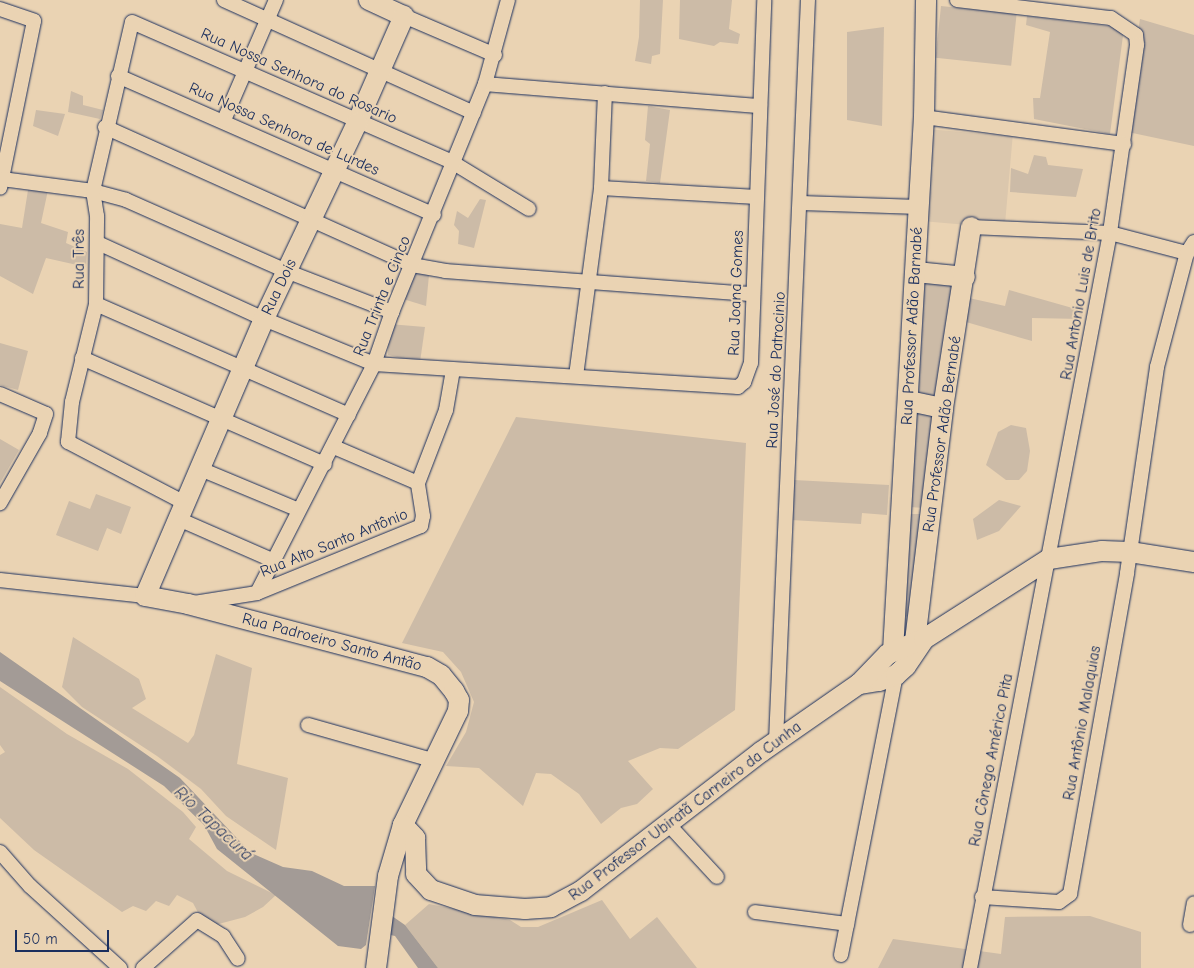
<!DOCTYPE html>
<html>
<head>
<meta charset="utf-8">
<style>
  body { margin:0 }
  #map { position:relative; width:1194px; height:968px; overflow:hidden; background:#ead3b3; font-family:"Comic Neue",sans-serif }
  div>[style] { position:absolute }
  [style*='--x'] { left:calc(var(--x)*1px); top:calc(var(--y)*1px); width:calc(var(--w)*1px); rotate:calc(var(--a)*1deg) }
  .built>* { inset:0; background:#dbc7ad; transform-origin:0 0 }
  .green>* { inset:0; background:#ccbba7; transform-origin:0 0 }
  .water>* { inset:0; background:#a39b96 }
  .roads { filter:drop-shadow(0 0 1px #1b2f5e) drop-shadow(0 0 1px #1b2f5e) }
  .street>* { height:14px; margin:-7px; padding:0 7px; transform-origin:7px; border-radius:7px; background:#ead3b3 }
  .secondary>* { height:20px; margin:-10px; padding:0 10px; transform-origin:10px; border-radius:10px; background:#ead3b3 }
  span { translate:-50% -50%; white-space:nowrap; text-align:center; line-height:1.15; -webkit-text-stroke:4px #ead3b3; paint-order:stroke }
  .street-label { font-size:16px; color:#1b2f5e }
  .water-label { font-size:18px; color:#364569; font-style:italic }
  .scale { position:absolute; left:15px; top:930px; width:94px; height:22px; box-sizing:border-box; border:2px solid #1b2f5e; border-top:0; padding-left:6px; font-size:15px; line-height:18px; white-space:nowrap; color:#1b2f5e; -webkit-text-stroke:4px #ead3b3; paint-order:stroke }
</style>
</head>
<body>
<div id="map">
  <div class="built">
    <div style="left:927px;top:129px;width:86px;height:92px;rotate:5deg"></div>
  </div>
  <div class="green">
    <div style="clip-path:polygon(640px 0,663px 0,660px 54px,652px 56px,651px 64px,635px 61px,639px 37px)"></div>
    <div style="clip-path:polygon(680px 0,732px 0,729px 29px,740px 34px,738px 44px,720px 42px,714px 46px,679px 39px)"></div>
    <div style="left:941px;top:6px;width:76px;height:52px;rotate:6deg"></div>
    <div style="clip-path:polygon(1027px 16px,1124px 28px,1110px 134px,1034px 119px,1033px 98px,1040px 98px,1050px 32px,1026px 25px)"></div>
    <div style="clip-path:polygon(1140px 19px,1194px 35px,1194px 146px,1123px 131px)"></div>
    <div style="clip-path:polygon(884px 27px,882px 126px,847px 120px,847px 32px)"></div>
    <div style="clip-path:polygon(71px 91px,83px 96px,83px 105px,103px 110px,100px 119px,68px 112px)"></div>
    <div style="clip-path:polygon(648px 106px,670px 110px,660px 183px,646px 181px,650px 144px,645px 140px)"></div>
    <div style="clip-path:polygon(36px 110px,65px 114px,58px 136px,33px 126px)"></div>
    <div style="clip-path:polygon(1034px 155px,1046px 157px,1048px 165px,1083px 169px,1076px 197px,1010px 192px,1011px 168px,1028px 174px)"></div>
    <div style="clip-path:polygon(28px 190px,48px 190px,41px 223px,68px 232px,66px 243px,87px 252px,86px 267px,46px 258px,33px 294px,0 276px,0 224px,22px 228px)"></div>
    <div style="clip-path:polygon(480px 199px,486px 200px,474px 248px,458px 244px,459px 231px,454px 225px,457px 211px,468px 218px)"></div>
    <div style="clip-path:polygon(412px 272px,429px 275px,426px 306px,403px 299px)"></div>
    <div style="clip-path:polygon(924px 277px,954px 281px,937px 402px,917px 398px)"></div>
    <div style="clip-path:polygon(1009px 290px,1083px 311px,1082px 319px,1032px 318px,1032px 341px,966px 322px,969px 298px,1005px 306px)"></div>
    <div style="clip-path:polygon(389px 324px,425px 327px,420px 362px,388px 355px)"></div>
    <div style="clip-path:polygon(0 343px,28px 351px,18px 390px,0 385px)"></div>
    <div style="clip-path:polygon(914px 406px,938px 410px,925px 508px,909px 507px)"></div>
    <div style="clip-path:polygon(516px 417px,746px 443px,735px 710px,678px 749px,660px 748px,628px 761px,653px 789px,637px 804px,621px 808px,601px 824px,579px 794px,551px 774px,536px 773px,523px 806px,479px 768px,446px 766px,466px 732px,474px 702px,461px 672px,443px 652px,402px 643px)"></div>
    <div style="clip-path:polygon(1011px 425px,1026px 428px,1030px 451px,1027px 471px,1019px 480px,1006px 480px,986px 465px,998px 432px)"></div>
    <div style="clip-path:polygon(0 439px,19px 450px,0 483px)"></div>
    <div style="clip-path:polygon(794px 480px,889px 485px,887px 515px,862px 513px,861px 524px,791px 520px)"></div>
    <div style="clip-path:polygon(96px 494px,131px 507px,121px 534px,107px 528px,98px 551px,56px 535px,69px 501px,90px 509px)"></div>
    <div style="clip-path:polygon(999px 500px,1021px 506px,999px 531px,977px 540px,973px 519px)"></div>
    <div style="clip-path:polygon(907px 514px,921px 514px,910px 617px,903px 616px)"></div>
    <div style="clip-path:polygon(73px 637px,139px 679px,146px 699px,132px 708px,188px 743px,194px 735px,216px 654px,252px 668px,237px 764px,288px 778px,276px 850px,226px 816px,201px 789px,157px 756px,82px 707px,62px 687px)"></div>
    <div style="clip-path:polygon(0 687px,67px 734px,128px 769px,183px 812px,196px 827px,189px 839px,227px 871px,276px 895px,263px 907px,245px 917px,211px 926px,203px 922px,193px 903px,177px 895px,169px 906px,156px 901px,146px 911px,133px 906px,122px 912px,34px 850px,0 818px,0 755px,5px 752px,0 745px)"></div>
    <div style="clip-path:polygon(602px 900px,630px 939px,657px 917px,697px 968px,438px 968px,405px 925px,429px 904px,510px 920px,521px 927px,538px 927px)"></div>
    <div style="clip-path:polygon(1090px 916px,1141px 932px,1141px 968px,878px 968px,893px 939px,1001px 954px,1005px 917px)"></div>
  </div>
  <div class="water">
    <div style="clip-path:polygon(0 652px,180px 778px,251px 853px,283px 867px,312px 871px,344px 886px,375px 886px,366px 945px,361px 949px,338px 946px,217px 849px,204px 825px,164px 786px,0 681px)"></div>
    <div style="clip-path:polygon(389px 914px,405px 925px,438px 968px,418px 968px,395px 936px,386px 934px)"></div>
  </div>
  <div class="roads">
    <div class="street">
      <div style="--x:224;--y:0;--w:274;--a:24.3"></div>
      <div style="--x:957;--y:0;--w:155;--a:6.7"></div>
      <div style="--x:1111;--y:18;--w:30;--a:34"></div>
      <div style="--x:1136;--y:35;--w:10;--a:84"></div>
      <div style="--x:1137;--y:45;--w:190;--a:98.2"></div>
      <div style="--x:1110;--y:233;--w:748;--a:100.78"></div>
      <div style="--x:0;--y:9;--w:36;--a:19"></div>
      <div style="--x:34;--y:21;--w:170;--a:101.5"></div>
      <div style="--x:404;--y:16;--w:99;--a:23.2"></div>
      <div style="--x:118;--y:76;--w:345;--a:23.7"></div>
      <div style="--x:485;--y:84;--w:276;--a:4.6"></div>
      <div style="--x:924;--y:117;--w:202;--a:7.7"></div>
      <div style="--x:224;--y:120;--w:131;--a:-66.6"></div>
      <div style="--x:105;--y:127;--w:337;--a:24.2"></div>
      <div style="--x:412;--y:265;--w:34;--a:10"></div>
      <div style="--x:445;--y:271;--w:309;--a:4.3"></div>
      <div style="--x:2;--y:179;--w:92;--a:7.5"></div>
      <div style="--x:93;--y:191;--w:34;--a:15"></div>
      <div style="--x:126;--y:200;--w:175;--a:23.9"></div>
      <div style="--x:286;--y:271;--w:114;--a:21.1"></div>
      <div style="--x:601;--y:188;--w:156;--a:3.3"></div>
      <div style="--x:801;--y:203;--w:118;--a:1.9"></div>
      <div style="--x:971;--y:227;--w:139;--a:2.5"></div>
      <div style="--x:1110;--y:233;--w:80;--a:14.6"></div>
      <div style="--x:98;--y:243;--w:183;--a:24.6"></div>
      <div style="--x:264;--y:319;--w:119;--a:22.2"></div>
      <div style="--x:374;--y:364;--w:365;--a:3.6"></div>
      <div style="--x:738;--y:387;--w:8;--a:-40"></div>
      <div style="--x:744;--y:382;--w:20;--a:-70"></div>
      <div style="--x:751;--y:363;--w:363;--a:-87.9"></div>
      <div style="--x:96;--y:304;--w:276;--a:23.7"></div>
      <div style="--x:82;--y:358;--w:265;--a:23.6"></div>
      <div style="--x:576;--y:376;--w:190;--a:-82.4"></div>
      <div style="--x:601;--y:188;--w:95;--a:-87.6"></div>
      <div style="--x:0;--y:394;--w:50;--a:23.5"></div>
      <div style="--x:46;--y:414;--w:20;--a:108"></div>
      <div style="--x:40;--y:433;--w:81;--a:119.7"></div>
      <div style="--x:334;--y:447;--w:91;--a:23.2"></div>
      <div style="--x:198;--y:468;--w:109;--a:22.6"></div>
      <div style="--x:183;--y:502;--w:130;--a:-152.4"></div>
      <div style="--x:68;--y:442;--w:40;--a:-84.3"></div>
      <div style="--x:72;--y:402;--w:101;--a:-76.2"></div>
      <div style="--x:96;--y:304;--w:88;--a:-89.3"></div>
      <div style="--x:97;--y:216;--w:25;--a:-99"></div>
      <div style="--x:93;--y:191;--w:173;--a:-77"></div>
      <div style="--x:132;--y:22;--w:349;--a:23.6"></div>
      <div style="--x:452;--y:162;--w:90;--a:31.4"></div>
      <div style="--x:176;--y:518;--w:105;--a:23.6"></div>
      <div style="--x:0;--y:580;--w:146;--a:6.3"></div>
      <div style="--x:257;--y:593;--w:257;--a:-62.9"></div>
      <div style="--x:374;--y:364;--w:55;--a:-70.9"></div>
      <div style="--x:392;--y:312;--w:246;--a:-67.8"></div>
      <div style="--x:485;--y:84;--w:87;--a:-74.7"></div>
      <div style="--x:194;--y:603;--w:64;--a:-9"></div>
      <div style="--x:257;--y:593;--w:177;--a:-22.2"></div>
      <div style="--x:421;--y:526;--w:10;--a:-79"></div>
      <div style="--x:423;--y:516;--w:33;--a:-99"></div>
      <div style="--x:418;--y:483;--w:78;--a:-69"></div>
      <div style="--x:446;--y:410;--w:41;--a:-80.1"></div>
      <div style="--x:308;--y:725;--w:132;--a:15.8"></div>
      <div style="--x:776;--y:741;--w:742;--a:-87.53"></div>
      <div style="--x:668;--y:824;--w:72;--a:47.2"></div>
      <div style="--x:0;--y:852;--w:45;--a:48.6"></div>
      <div style="--x:30;--y:886;--w:122;--a:42.3"></div>
      <div style="--x:982;--y:897;--w:77;--a:3.7"></div>
      <div style="--x:1059;--y:902;--w:14;--a:-36"></div>
      <div style="--x:1070;--y:894;--w:326;--a:-79.9"></div>
      <div style="--x:1127;--y:573;--w:208;--a:-81.7"></div>
      <div style="--x:1157;--y:367;--w:118;--a:-75.3"></div>
      <div style="--x:1187;--y:253;--w:13;--a:-58"></div>
      <div style="--x:755;--y:912;--w:93;--a:7.4"></div>
      <div style="--x:1190;--y:925;--w:22;--a:-80"></div>
      <div style="--x:841;--y:955;--w:285;--a:-78.9"></div>
      <div style="--x:143;--y:968;--w:72;--a:-41.6"></div>
      <div style="--x:197;--y:920;--w:31;--a:32"></div>
      <div style="--x:223;--y:936;--w:27;--a:57"></div>
    </div>
    <div class="secondary">
      <div style="--x:369;--y:0;--w:38;--a:25"></div>
      <div style="--x:404;--y:16;--w:117;--a:113.7"></div>
      <div style="--x:357;--y:123;--w:217;--a:115.4"></div>
      <div style="--x:264;--y:319;--w:301;--a:113.2"></div>
      <div style="--x:145;--y:596;--w:44;--a:10.5"></div>
      <div style="--x:188;--y:604;--w:247;--a:14.8"></div>
      <div style="--x:427;--y:667;--w:16;--a:30"></div>
      <div style="--x:441;--y:675;--w:21;--a:51"></div>
      <div style="--x:454;--y:691;--w:10;--a:61"></div>
      <div style="--x:459;--y:700;--w:11;--a:95"></div>
      <div style="--x:458;--y:711;--w:127;--a:115.8"></div>
      <div style="--x:403;--y:825;--w:53;--a:106.4"></div>
      <div style="--x:388;--y:876;--w:93;--a:97.4"></div>
      <div style="--x:916;--y:272;--w:49;--a:5.8"></div>
      <div style="--x:909;--y:401;--w:35;--a:12"></div>
      <div style="--x:915;--y:641;--w:235;--a:-83.1"></div>
      <div style="--x:943;--y:408;--w:183;--a:-81.2"></div>
      <div style="--x:893;--y:651;--w:535;--a:-86.68"></div>
      <div style="--x:924;--y:117;--w:117;--a:-89"></div>
      <div style="--x:859;--y:684;--w:20;--a:-9"></div>
      <div style="--x:879;--y:681;--w:18;--a:-19"></div>
      <div style="--x:896;--y:675;--w:13;--a:-42"></div>
      <div style="--x:906;--y:666;--w:32;--a:-56"></div>
      <div style="--x:403;--y:825;--w:18;--a:47"></div>
      <div style="--x:415;--y:838;--w:36;--a:88"></div>
      <div style="--x:416;--y:874;--w:22;--a:47"></div>
      <div style="--x:431;--y:890;--w:46;--a:18.8"></div>
      <div style="--x:475;--y:905;--w:50;--a:4.6"></div>
      <div style="--x:525;--y:909;--w:26;--a:-4"></div>
      <div style="--x:551;--y:907;--w:34;--a:-28"></div>
      <div style="--x:581;--y:891;--w:227;--a:-37.7"></div>
      <div style="--x:761;--y:752;--w:119;--a:-34.8"></div>
      <div style="--x:859;--y:684;--w:42;--a:-46"></div>
      <div style="--x:888;--y:654;--w:39;--a:-23"></div>
      <div style="--x:924;--y:639;--w:148;--a:-32.6"></div>
      <div style="--x:1049;--y:559;--w:54;--a:-8.6"></div>
      <div style="--x:1102;--y:551;--w:28;--a:2"></div>
      <div style="--x:1130;--y:552;--w:65;--a:8.9"></div>
    </div>
  </div>
  <div class="street-label">
    <span style="left:299px;top:76px;rotate:24deg">Rua Nossa Senhora do Rosario</span>
    <span style="left:284px;top:129px;rotate:24deg">Rua Nossa Senhora de Lurdes</span>
    <span style="left:79px;top:259px;rotate:-90deg">Rua Três</span>
    <span style="left:279px;top:287px;rotate:-64deg">Rua Dois</span>
    <span style="left:736px;top:293px;rotate:-88deg">Rua Joana Gomes</span>
    <span style="left:1081px;top:294px;rotate:-80deg">Rua Antonio Luis de Brito</span>
    <span style="left:382px;top:296px;rotate:-68deg">Rua Trinta e Cinco</span>
    <span style="left:912px;top:326px;rotate:-87deg">Rua Professor Adão Barnabé</span>
    <span style="left:776px;top:370px;rotate:-87deg">Rua José do Patrocinio</span>
    <span style="left:942px;top:434px;rotate:-82deg">Rua Professor Adão Bernabé</span>
    <span style="left:334px;top:543px;rotate:-22deg">Rua Alto Santo Antônio</span>
    <span style="left:332px;top:642px;rotate:15deg">Rua Padroeiro Santo Antão</span>
    <span style="left:1082px;top:723px;rotate:-80deg">Rua Antônio Malaquias</span>
    <span style="left:991px;top:760px;rotate:-79deg">Rua Cônego Américo Pita</span>
    <span style="left:685px;top:811px;rotate:-37deg">Rua Professor Ubiratã Carneiro da Cunha</span>
  </div>
  <div class="water-label">
    <span style="left:213px;top:824px;rotate:43deg">Rio Tapacurá</span>
  </div>
  <div class="scale">50 m</div>
</div>
</body>
</html>
